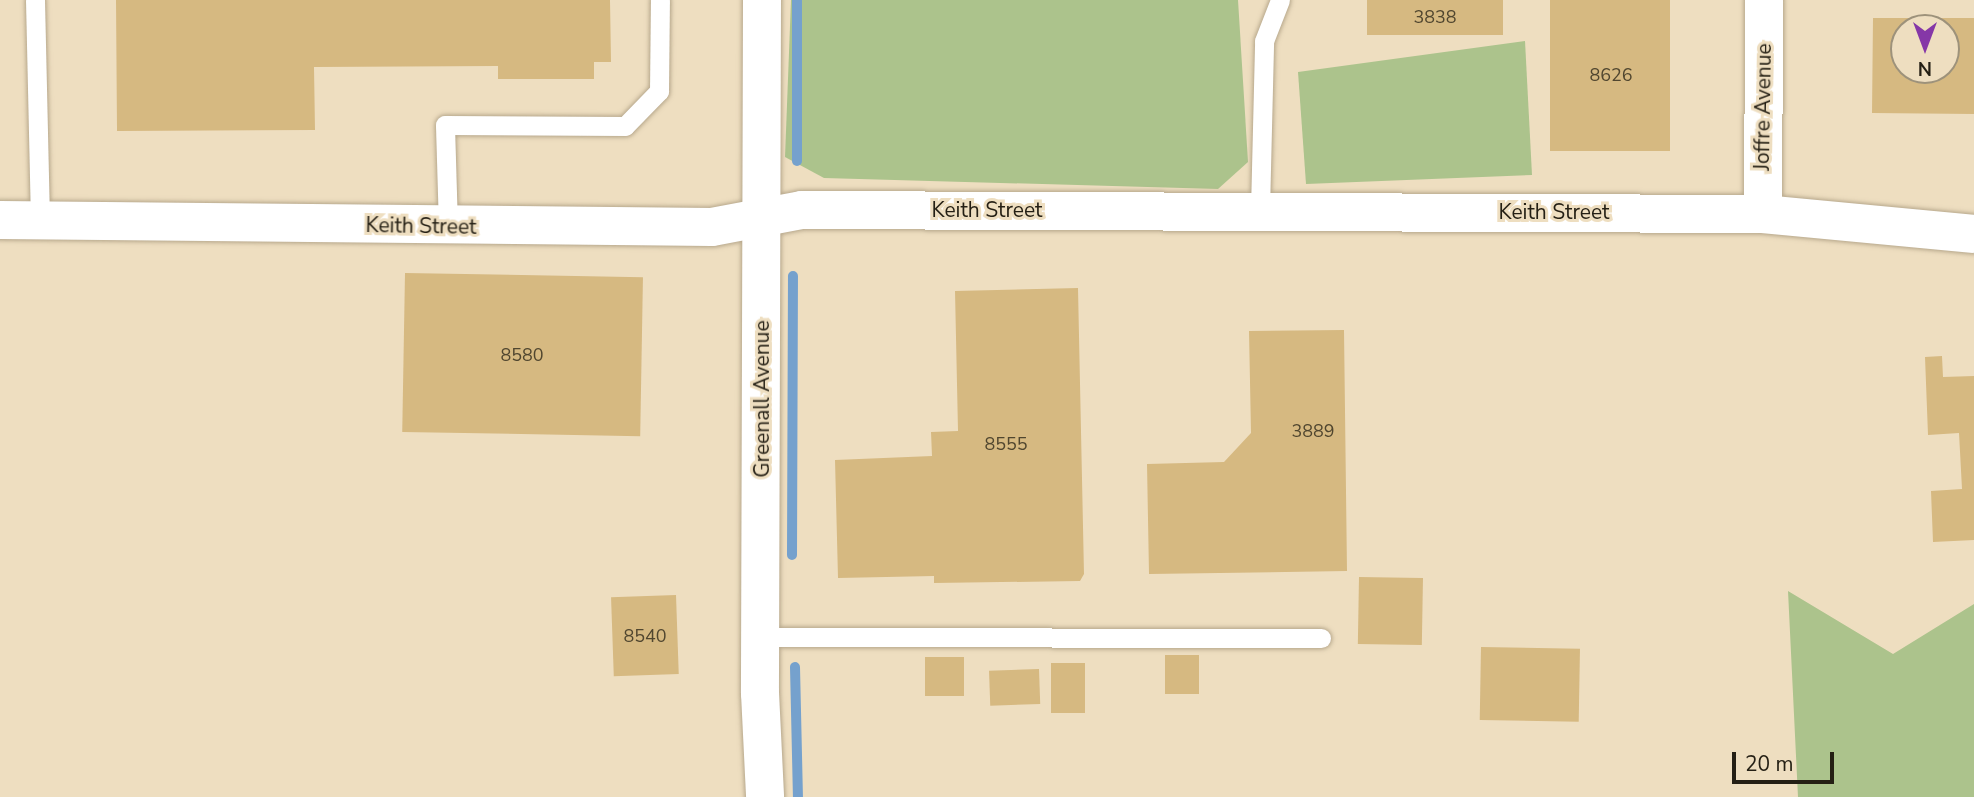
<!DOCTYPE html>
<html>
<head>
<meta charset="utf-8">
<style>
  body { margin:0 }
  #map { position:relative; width:1974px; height:797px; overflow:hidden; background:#eedec0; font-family:"Nunito Sans",sans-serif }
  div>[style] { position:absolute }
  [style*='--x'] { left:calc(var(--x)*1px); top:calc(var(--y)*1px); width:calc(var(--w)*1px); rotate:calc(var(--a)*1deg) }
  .green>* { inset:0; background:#acc38c }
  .stream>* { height:10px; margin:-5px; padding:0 5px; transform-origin:5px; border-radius:5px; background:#75a1cd }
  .building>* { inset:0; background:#d6b981; transform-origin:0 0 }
  .roads { filter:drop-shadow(0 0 2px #b7a88c) drop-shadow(0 0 2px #b7a88c) }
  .lane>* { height:19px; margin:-9.5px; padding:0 9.5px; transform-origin:9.5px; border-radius:9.5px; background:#fff }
  .street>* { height:38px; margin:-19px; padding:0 19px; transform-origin:19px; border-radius:19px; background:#fff }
  .secondary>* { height:38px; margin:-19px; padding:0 19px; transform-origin:19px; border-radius:19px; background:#fff }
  span { translate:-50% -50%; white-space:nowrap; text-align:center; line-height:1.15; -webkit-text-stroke:6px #eedec0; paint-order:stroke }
  .number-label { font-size:18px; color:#50462f }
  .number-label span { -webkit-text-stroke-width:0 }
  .street-label { font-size:21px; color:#241f14 }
  .north { position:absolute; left:1890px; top:14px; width:70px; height:70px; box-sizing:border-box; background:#eedec0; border:2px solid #9d927b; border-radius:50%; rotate:180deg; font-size:19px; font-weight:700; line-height:28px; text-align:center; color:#241f14 }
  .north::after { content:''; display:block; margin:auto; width:24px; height:32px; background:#8537a7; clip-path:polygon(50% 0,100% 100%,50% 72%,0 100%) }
  .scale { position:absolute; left:1732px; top:752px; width:102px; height:32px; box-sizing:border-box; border:4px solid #241f14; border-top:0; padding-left:9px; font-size:21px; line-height:24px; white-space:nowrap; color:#241f14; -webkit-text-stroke:5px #eedec0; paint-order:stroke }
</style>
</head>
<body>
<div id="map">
  <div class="green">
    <div style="clip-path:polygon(791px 0,1238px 0,1248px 162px,1218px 189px,824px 178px,785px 157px)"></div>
    <div style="clip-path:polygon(1525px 41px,1532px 175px,1306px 184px,1298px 72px)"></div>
    <div style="clip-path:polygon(1788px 591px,1893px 654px,1974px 604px,1974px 797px,1798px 797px)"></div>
  </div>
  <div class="stream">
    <div style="--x:797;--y:0;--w:161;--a:90"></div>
    <div style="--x:792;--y:555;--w:279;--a:-89.8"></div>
    <div style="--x:795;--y:667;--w:130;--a:88.7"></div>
  </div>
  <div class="building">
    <div style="clip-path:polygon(116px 0,610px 0,611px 62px,594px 62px,594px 79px,498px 79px,498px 66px,314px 67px,315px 130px,117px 131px)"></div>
    <div style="left:1367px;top:0;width:136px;height:35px"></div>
    <div style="left:1550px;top:0;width:120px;height:151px"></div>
    <div style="clip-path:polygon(evenodd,1873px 18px,1974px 18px,1974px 114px,1872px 113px,1873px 18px,1904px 28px,1946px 28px,1946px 70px,1904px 70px,1904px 28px)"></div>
    <div style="left:405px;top:273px;width:238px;height:159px;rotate:1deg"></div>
    <div style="clip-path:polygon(1078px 288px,1084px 574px,1080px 581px,934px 583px,934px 576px,838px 578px,835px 460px,932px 456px,931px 432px,958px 431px,955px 291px)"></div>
    <div style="clip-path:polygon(1344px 330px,1347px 571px,1149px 574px,1147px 464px,1224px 462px,1251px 433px,1249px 331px)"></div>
    <div style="clip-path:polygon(1942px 356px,1943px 377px,1974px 376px,1974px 540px,1933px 542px,1931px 491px,1962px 489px,1959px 433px,1928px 435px,1925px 357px)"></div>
    <div style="left:1359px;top:577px;width:64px;height:67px;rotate:1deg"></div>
    <div style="left:676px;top:595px;width:79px;height:65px;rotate:88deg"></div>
    <div style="left:1481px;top:647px;width:99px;height:73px;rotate:1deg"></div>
    <div style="left:1165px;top:655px;width:34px;height:39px"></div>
    <div style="left:925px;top:657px;width:39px;height:39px"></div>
    <div style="left:1051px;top:663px;width:34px;height:50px"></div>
    <div style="left:1039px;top:669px;width:35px;height:50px;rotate:88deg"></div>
  </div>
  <div class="roads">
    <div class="lane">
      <div style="--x:35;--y:0;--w:221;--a:88.7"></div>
      <div style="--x:1260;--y:210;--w:169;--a:-88.6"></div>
      <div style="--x:1264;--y:41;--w:44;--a:-68.7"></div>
      <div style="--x:448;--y:227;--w:102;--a:-91.7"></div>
      <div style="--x:445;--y:125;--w:180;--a:0.3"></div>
      <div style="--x:625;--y:126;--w:49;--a:-45.8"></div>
      <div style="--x:659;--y:91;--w:91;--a:-89.4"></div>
      <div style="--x:761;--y:637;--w:560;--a:0.1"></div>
    </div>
    <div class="street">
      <div style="--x:1763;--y:214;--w:214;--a:-89.7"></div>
      <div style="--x:0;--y:220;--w:712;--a:0.56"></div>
      <div style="--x:712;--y:227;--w:92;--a:-10.7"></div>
      <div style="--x:802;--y:210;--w:961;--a:0.24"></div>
      <div style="--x:1763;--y:214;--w:212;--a:5.4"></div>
    </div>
    <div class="secondary">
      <div style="--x:762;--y:0;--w:693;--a:90.17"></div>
      <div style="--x:760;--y:693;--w:104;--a:87.2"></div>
    </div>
  </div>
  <div class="number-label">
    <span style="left:1435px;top:17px">3838</span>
    <span style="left:1611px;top:75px">8626</span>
    <span style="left:522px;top:355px">8580</span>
    <span style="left:1313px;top:431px">3889</span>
    <span style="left:1006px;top:444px">8555</span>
    <span style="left:645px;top:636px">8540</span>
  </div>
  <div class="street-label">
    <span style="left:1763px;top:107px;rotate:-89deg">Joffre Avenue</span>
    <span style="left:987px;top:210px">Keith Street</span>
    <span style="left:1554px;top:212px">Keith Street</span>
    <span style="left:421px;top:226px;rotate:1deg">Keith Street</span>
    <span style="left:762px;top:399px;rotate:-90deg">Greenall Avenue</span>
  </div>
  <div class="north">N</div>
  <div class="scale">20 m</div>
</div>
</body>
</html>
